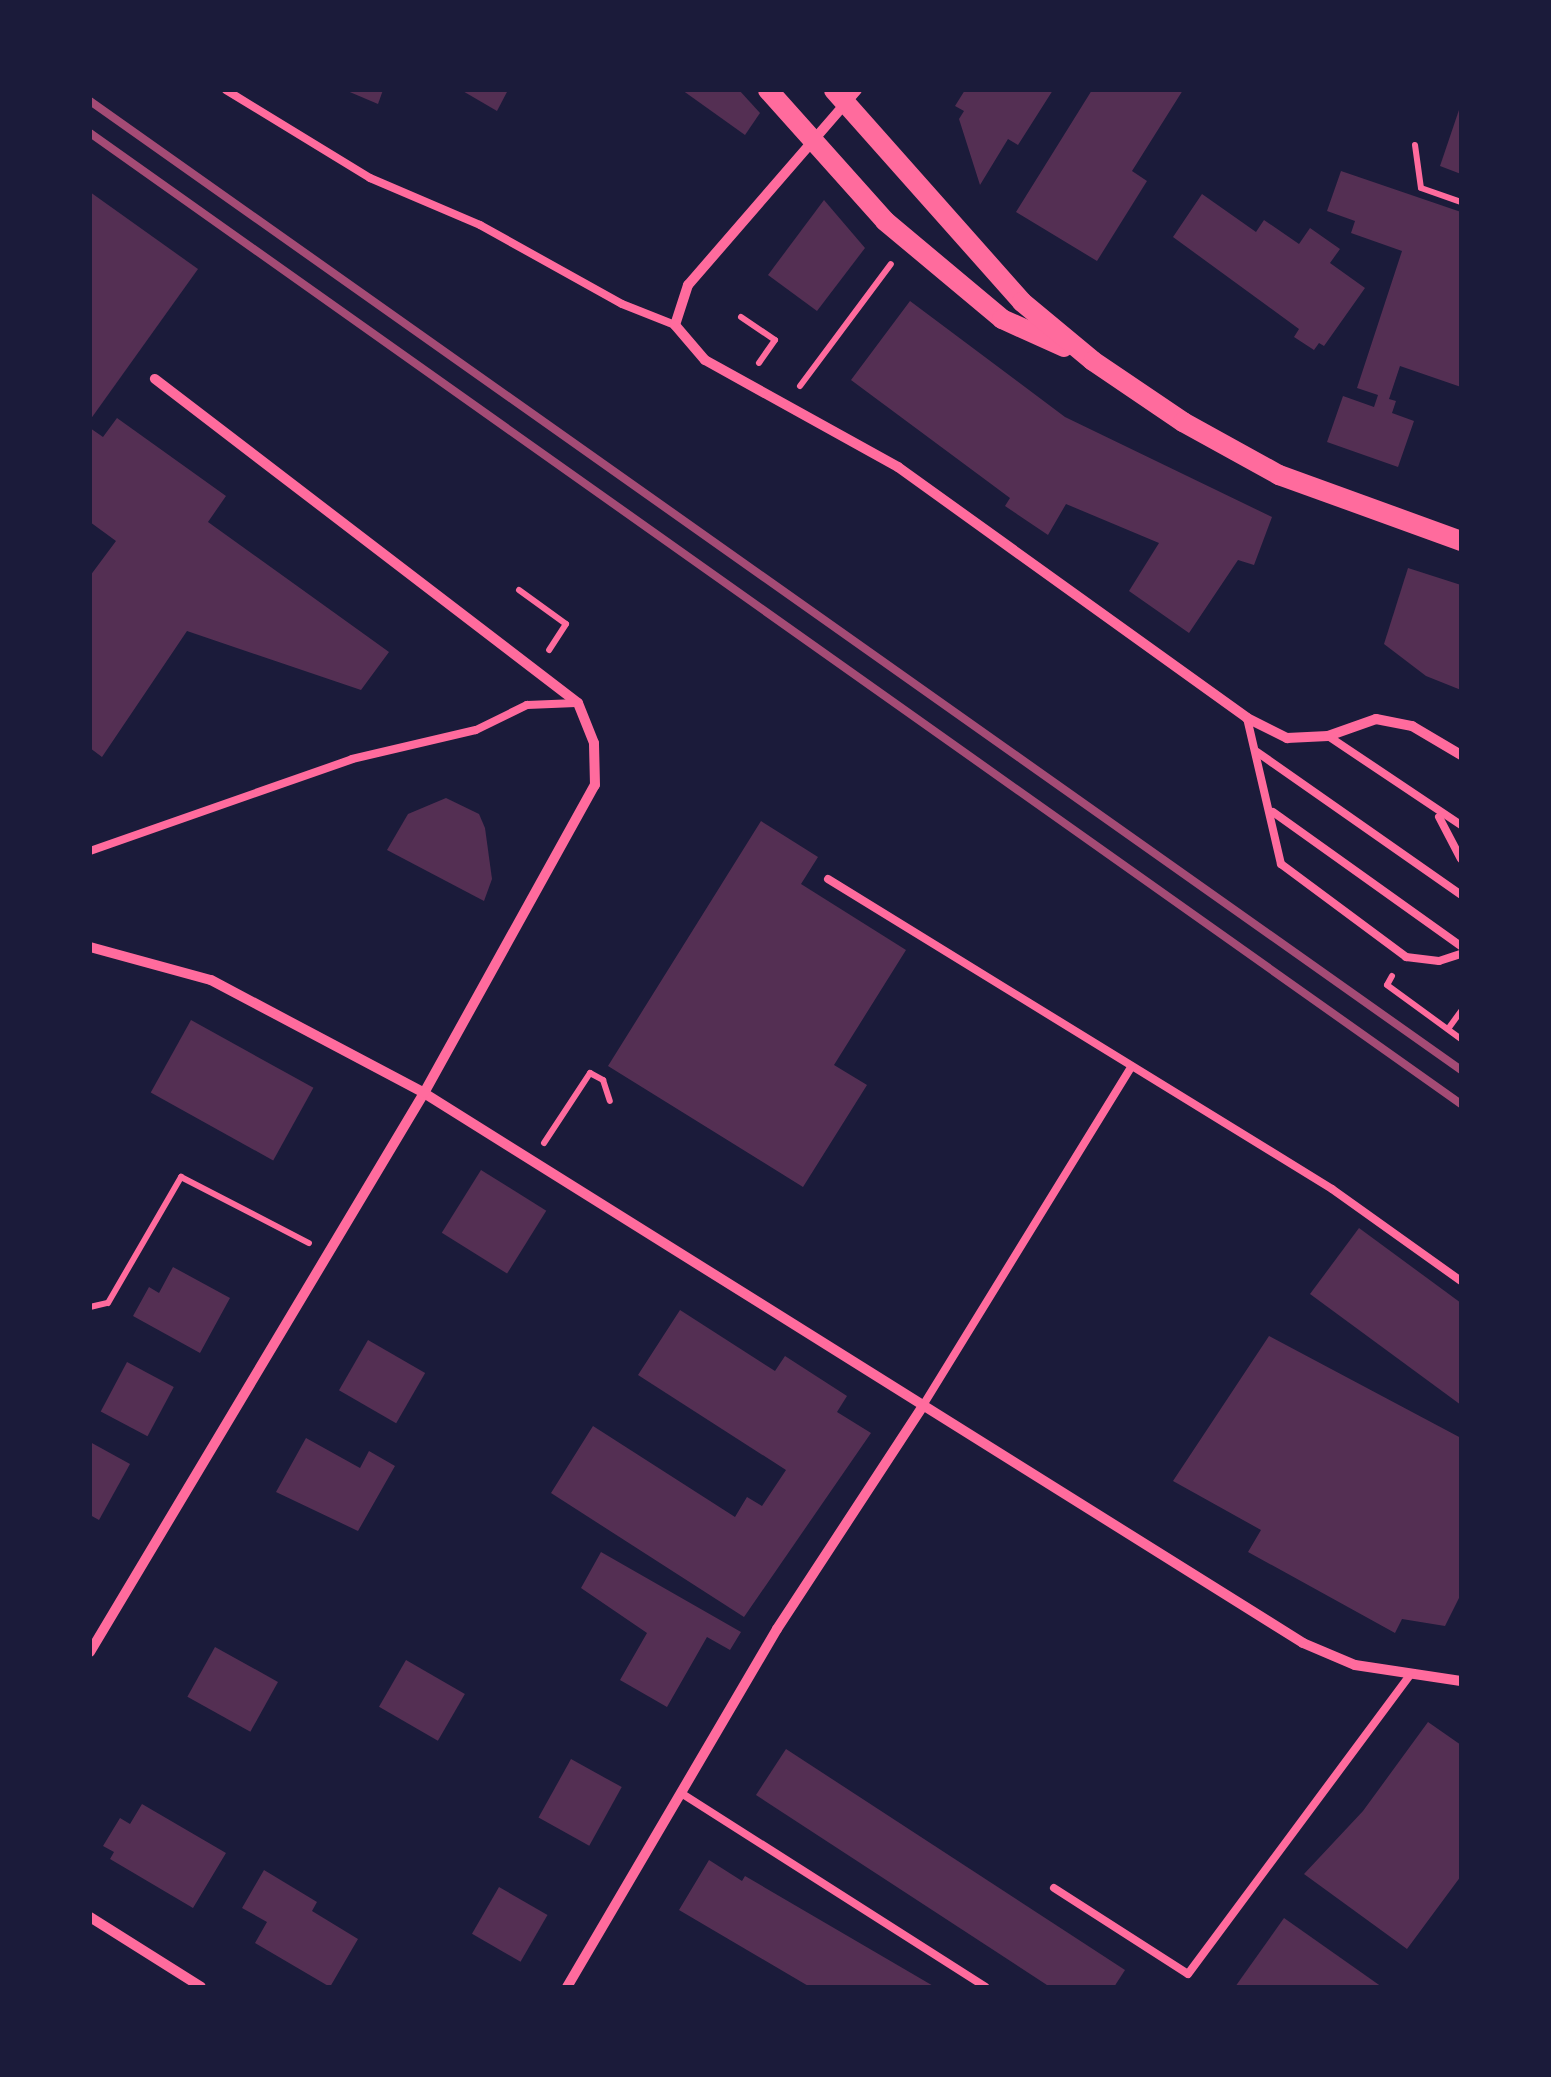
<!DOCTYPE html>
<html>
<head>
<meta charset="utf-8">
<style>
  body { margin:0 }
  #map { position:relative; width:1551px; height:2077px; overflow:hidden; background:#1b1b3a; font-family:"Playfair Display",serif }
  div>[style] { position:absolute }
  [style*='--x'] { left:calc(var(--x)*1px); top:calc(var(--y)*1px); width:calc(var(--w)*1px); rotate:calc(var(--a)*1deg) }
  .building>* { inset:0; background:#542f53; transform-origin:0 0 }
  .path>* { height:6px; margin:-3px; padding:0 3px; transform-origin:3px; border-radius:3px; background:#ff6b9d }
  .service>* { height:8px; margin:-4px; padding:0 4px; transform-origin:4px; border-radius:4px; background:#ff6b9d }
  .minor>* { height:10px; margin:-5px; padding:0 5px; transform-origin:5px; border-radius:5px; background:#ff6b9d }
  .secondary>* { height:20px; margin:-10px; padding:0 10px; transform-origin:10px; border-radius:10px; background:#ff6b9d }
  .rail>* { height:8px; margin:-4px; padding:0 4px; transform-origin:4px; border-radius:4px; background:#a44b75 }
  span { translate:-50% -50%; white-space:nowrap; text-align:center; line-height:1.15; -webkit-text-stroke:8px #1b1b3a; paint-order:stroke }
  .frame { position:absolute; inset:0; border:92px solid #1b1b3a; pointer-events:none }
</style>
</head>
<body>
<div id="map">
  <div class="building">
    <div style="clip-path:polygon(345px 90px,383px 90px,378px 104px)"></div>
    <div style="clip-path:polygon(461px 90px,508px 90px,497px 111px)"></div>
    <div style="clip-path:polygon(682px 90px,739px 90px,760px 113px,745px 135px)"></div>
    <div style="clip-path:polygon(965px 90px,1053px 90px,1018px 145px,1008px 139px,980px 185px,959px 119px,964px 111px,955px 106px)"></div>
    <div style="clip-path:polygon(1092px 90px,1183px 90px,1132px 171px,1147px 181px,1097px 261px,1016px 212px)"></div>
    <div style="clip-path:polygon(1460px 107px,1461px 107px,1461px 174px,1440px 166px)"></div>
    <div style="clip-path:polygon(1341px 171px,1461px 212px,1461px 387px,1400px 366px,1389px 399px,1396px 401px,1392px 413px,1414px 421px,1398px 467px,1327px 442px,1343px 396px,1374px 407px,1378px 395px,1357px 388px,1402px 251px,1351px 233px,1355px 221px,1327px 211px)"></div>
    <div style="clip-path:polygon(90px 192px,198px 269px,90px 420px)"></div>
    <div style="clip-path:polygon(1202px 194px,1256px 232px,1264px 220px,1299px 244px,1310px 228px,1340px 249px,1330px 263px,1365px 288px,1324px 346px,1319px 343px,1314px 350px,1294px 337px,1299px 329px,1173px 237px)"></div>
    <div style="clip-path:polygon(824px 200px,865px 248px,817px 311px,768px 275px)"></div>
    <div style="clip-path:polygon(910px 301px,1065px 417px,1272px 517px,1254px 565px,1238px 560px,1189px 633px,1129px 591px,1159px 543px,1066px 504px,1048px 535px,1005px 506px,1010px 498px,851px 380px)"></div>
    <div style="clip-path:polygon(117px 418px,226px 496px,208px 522px,389px 652px,361px 690px,187px 631px,102px 757px,90px 748px,90px 576px,116px 541px,90px 522px,90px 428px,103px 437px)"></div>
    <div style="clip-path:polygon(1408px 568px,1461px 585px,1461px 690px,1426px 676px,1384px 644px)"></div>
    <div style="clip-path:polygon(446px 798px,479px 814px,485px 828px,492px 879px,484px 901px,387px 850px,408px 814px)"></div>
    <div style="clip-path:polygon(761px 821px,818px 857px,801px 884px,906px 950px,834px 1065px,867px 1085px,803px 1187px,608px 1066px)"></div>
    <div style="left:191px;top:1020px;width:140px;height:83px;rotate:29deg"></div>
    <div style="left:481px;top:1170px;width:77px;height:74px;rotate:32deg"></div>
    <div style="clip-path:polygon(1359px 1228px,1461px 1303px,1461px 1405px,1310px 1294px)"></div>
    <div style="clip-path:polygon(173px 1267px,230px 1298px,200px 1353px,133px 1316px,149px 1287px,159px 1293px)"></div>
    <div style="clip-path:polygon(680px 1310px,775px 1371px,785px 1356px,847px 1396px,837px 1412px,871px 1433px,744px 1617px,551px 1493px,593px 1426px,735px 1517px,747px 1497px,762px 1506px,786px 1470px,638px 1375px)"></div>
    <div style="clip-path:polygon(1269px 1336px,1461px 1438px,1461px 1594px,1445px 1626px,1402px 1619px,1395px 1633px,1248px 1552px,1261px 1530px,1173px 1481px)"></div>
    <div style="left:368px;top:1340px;width:66px;height:58px;rotate:30deg"></div>
    <div style="left:127px;top:1362px;width:53px;height:56px;rotate:28deg"></div>
    <div style="clip-path:polygon(306px 1438px,360px 1468px,369px 1451px,395px 1466px,358px 1531px,276px 1492px)"></div>
    <div style="clip-path:polygon(90px 1442px,130px 1464px,99px 1520px,90px 1515px)"></div>
    <div style="clip-path:polygon(601px 1552px,741px 1632px,730px 1650px,707px 1637px,667px 1707px,620px 1680px,647px 1633px,581px 1588px)"></div>
    <div style="left:215px;top:1647px;width:72px;height:57px;rotate:29deg"></div>
    <div style="left:406px;top:1660px;width:68px;height:54px;rotate:30deg"></div>
    <div style="clip-path:polygon(1428px 1722px,1461px 1745px,1461px 1876px,1407px 1949px,1304px 1874px,1363px 1811px)"></div>
    <div style="clip-path:polygon(786px 1749px,1125px 1970px,1114px 1987px,1050px 1987px,756px 1795px)"></div>
    <div style="left:571px;top:1759px;width:58px;height:67px;rotate:29deg"></div>
    <div style="clip-path:polygon(142px 1804px,226px 1853px,193px 1908px,110px 1859px,114px 1852px,103px 1846px,120px 1818px,130px 1824px)"></div>
    <div style="clip-path:polygon(709px 1860px,742px 1881px,745px 1876px,935px 1987px,810px 1987px,679px 1910px)"></div>
    <div style="clip-path:polygon(264px 1870px,317px 1902px,312px 1911px,358px 1939px,330px 1987px,255px 1943px,267px 1922px,242px 1908px)"></div>
    <div style="left:499px;top:1887px;width:56px;height:54px;rotate:30deg"></div>
    <div style="clip-path:polygon(1284px 1918px,1382px 1987px,1235px 1987px)"></div>
  </div>
  <div class="path">
    <div style="--x:1415;--y:145;--w:43;--a:82.1"></div>
    <div style="--x:1421;--y:188;--w:42;--a:19.3"></div>
    <div style="--x:741;--y:317;--w:41;--a:34.1"></div>
    <div style="--x:775;--y:340;--w:28;--a:125"></div>
    <div style="--x:800;--y:386;--w:152;--a:-53.3"></div>
    <div style="--x:519;--y:590;--w:58;--a:35.9"></div>
    <div style="--x:566;--y:624;--w:31;--a:123"></div>
    <div style="--x:1392;--y:976;--w:10;--a:119"></div>
    <div style="--x:1387;--y:985;--w:92;--a:36.1"></div>
    <div style="--x:1448;--y:1029;--w:22;--a:-54"></div>
    <div style="--x:544;--y:1143;--w:84;--a:-56.7"></div>
    <div style="--x:590;--y:1073;--w:15;--a:28"></div>
    <div style="--x:603;--y:1080;--w:22;--a:72"></div>
    <div style="--x:90;--y:1307;--w:18;--a:-13"></div>
    <div style="--x:108;--y:1303;--w:146;--a:-59.9"></div>
    <div style="--x:181;--y:1177;--w:144;--a:27.3"></div>
  </div>
  <div class="service">
    <div style="--x:226;--y:90;--w:169;--a:31.4"></div>
    <div style="--x:370;--y:178;--w:120;--a:23.1"></div>
    <div style="--x:480;--y:225;--w:162;--a:29.1"></div>
    <div style="--x:622;--y:304;--w:57;--a:21.6"></div>
    <div style="--x:1247;--y:718;--w:150;--a:76.9"></div>
    <div style="--x:1281;--y:864;--w:156;--a:36.6"></div>
    <div style="--x:1406;--y:957;--w:33;--a:7"></div>
    <div style="--x:1439;--y:961;--w:23;--a:-18"></div>
    <div style="--x:1328;--y:736;--w:160;--a:33.8"></div>
    <div style="--x:1257;--y:752;--w:249;--a:35"></div>
    <div style="--x:1273;--y:812;--w:231;--a:35.5"></div>
    <div style="--x:1439;--y:817;--w:47;--a:62.4"></div>
    <div style="--x:90;--y:851;--w:278;--a:-19.3"></div>
    <div style="--x:352;--y:759;--w:127;--a:-13.2"></div>
    <div style="--x:476;--y:730;--w:57;--a:-26.1"></div>
    <div style="--x:527;--y:705;--w:49;--a:-2.3"></div>
    <div style="--x:828;--y:879;--w:592;--a:31.59"></div>
    <div style="--x:1332;--y:1189;--w:158;--a:35.5"></div>
    <div style="--x:922;--y:1407;--w:400;--a:-58.4"></div>
    <div style="--x:681;--y:1793;--w:361;--a:32.5"></div>
    <div style="--x:1054;--y:1888;--w:159;--a:32.7"></div>
    <div style="--x:1188;--y:1974;--w:371;--a:-53.4"></div>
  </div>
  <div class="minor">
    <div style="--x:857;--y:90;--w:258;--a:130.9"></div>
    <div style="--x:688;--y:285;--w:42;--a:108"></div>
    <div style="--x:675;--y:325;--w:46;--a:49.4"></div>
    <div style="--x:705;--y:360;--w:221;--a:29"></div>
    <div style="--x:898;--y:467;--w:430;--a:35.7"></div>
    <div style="--x:1247;--y:718;--w:45;--a:26.6"></div>
    <div style="--x:1287;--y:738;--w:41;--a:-2.8"></div>
    <div style="--x:1328;--y:736;--w:51;--a:-19.5"></div>
    <div style="--x:1376;--y:719;--w:37;--a:11"></div>
    <div style="--x:1412;--y:726;--w:57;--a:30.6"></div>
    <div style="--x:90;--y:947;--w:125;--a:15.3"></div>
    <div style="--x:211;--y:980;--w:241;--a:27.9"></div>
    <div style="--x:424;--y:1093;--w:1037;--a:32.03"></div>
    <div style="--x:1303;--y:1643;--w:56;--a:22.9"></div>
    <div style="--x:1355;--y:1665;--w:107;--a:8.6"></div>
    <div style="--x:90;--y:1652;--w:651;--a:-59.14"></div>
    <div style="--x:424;--y:1093;--w:352;--a:-61"></div>
    <div style="--x:595;--y:785;--w:42;--a:-91.4"></div>
    <div style="--x:594;--y:743;--w:43;--a:-111.8"></div>
    <div style="--x:578;--y:703;--w:533;--a:-142.55"></div>
    <div style="--x:90;--y:1917;--w:131;--a:32.2"></div>
    <div style="--x:567;--y:1987;--w:415;--a:-59.6"></div>
    <div style="--x:777;--y:1629;--w:265;--a:-56.8"></div>
  </div>
  <div class="secondary">
    <div style="--x:768;--y:90;--w:176;--a:48.2"></div>
    <div style="--x:885;--y:221;--w:153;--a:39.9"></div>
    <div style="--x:1002;--y:319;--w:68;--a:24.3"></div>
    <div style="--x:834;--y:90;--w:283;--a:48.4"></div>
    <div style="--x:1022;--y:302;--w:92;--a:39.7"></div>
    <div style="--x:1093;--y:361;--w:109;--a:34.1"></div>
    <div style="--x:1183;--y:422;--w:110;--a:28.9"></div>
    <div style="--x:1279;--y:475;--w:194;--a:19.9"></div>
  </div>
  <div class="rail">
    <div style="--x:90;--y:101;--w:1679;--a:35.25"></div>
    <div style="--x:90;--y:133;--w:1680;--a:35.31"></div>
  </div>
  <div class="frame"></div>
</div>
</body>
</html>
